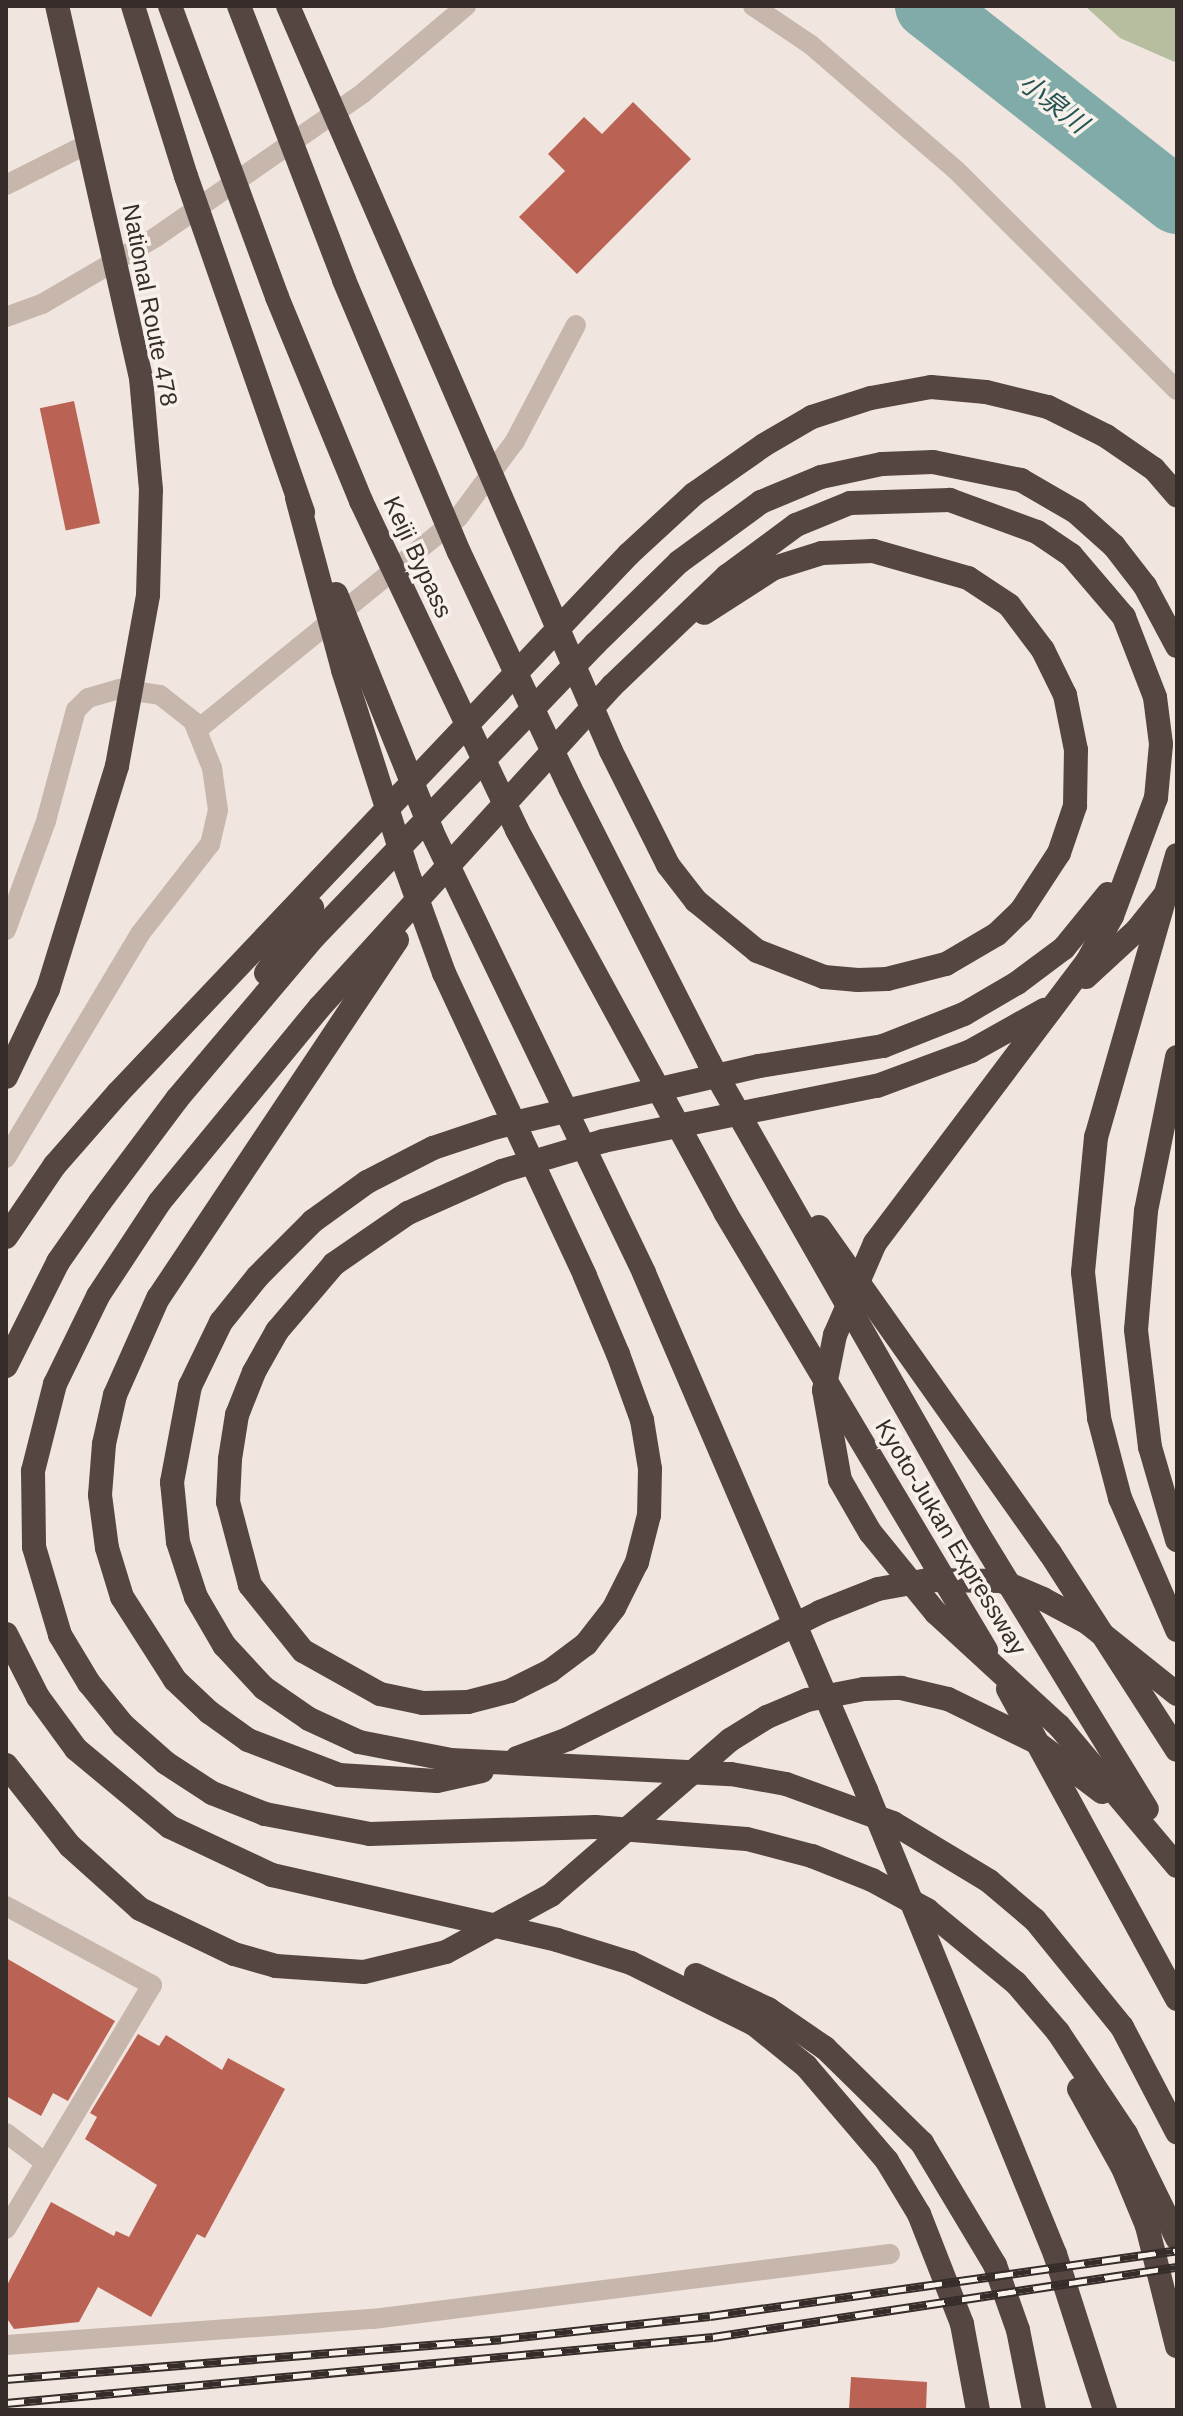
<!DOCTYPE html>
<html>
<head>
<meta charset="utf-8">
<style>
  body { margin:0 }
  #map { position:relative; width:1183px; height:2416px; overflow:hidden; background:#f0e6df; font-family:Arial,"Noto Sans JP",sans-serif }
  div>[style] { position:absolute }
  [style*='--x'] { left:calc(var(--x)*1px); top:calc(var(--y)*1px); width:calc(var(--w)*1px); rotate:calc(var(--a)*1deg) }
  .green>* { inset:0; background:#b7bea0 }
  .river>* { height:66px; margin:-33px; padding:0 33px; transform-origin:33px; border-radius:33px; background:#80aba9 }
  .building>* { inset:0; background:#ba6253; transform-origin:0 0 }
  .minor>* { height:20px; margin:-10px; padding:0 10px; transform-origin:10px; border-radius:10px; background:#c7b6ab }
  .highway>* { height:24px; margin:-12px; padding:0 12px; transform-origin:12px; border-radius:12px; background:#564642 }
  .rail>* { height:9px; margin-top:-4.5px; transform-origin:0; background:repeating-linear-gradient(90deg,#f8f1eb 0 18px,#362d2a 0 36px); box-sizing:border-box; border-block:2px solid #362d2a }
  span { translate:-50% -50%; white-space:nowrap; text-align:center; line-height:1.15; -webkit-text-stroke:7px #f8f1eb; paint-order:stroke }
  .street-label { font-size:24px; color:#362d2a }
  .water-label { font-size:26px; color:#235452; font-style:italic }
  .frame { position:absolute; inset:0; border:8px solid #362d2a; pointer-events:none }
</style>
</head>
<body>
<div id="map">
  <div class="green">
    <div style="clip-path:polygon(1085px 6px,1177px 6px,1177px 63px,1120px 38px)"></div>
  </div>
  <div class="river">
    <div style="--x:928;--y:6;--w:316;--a:38.1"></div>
  </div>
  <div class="building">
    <div style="clip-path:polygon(633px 102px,691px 159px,577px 274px,519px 217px,565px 171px,548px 154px,584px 117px,602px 134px)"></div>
    <div style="left:74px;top:401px;width:125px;height:35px;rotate:78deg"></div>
    <div style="clip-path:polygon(6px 1958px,115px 2021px,68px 2101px,53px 2093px,41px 2116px,6px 2096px)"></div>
    <div style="clip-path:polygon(138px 2034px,159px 2046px,166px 2035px,222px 2070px,228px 2058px,285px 2089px,205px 2238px,197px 2234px,151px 2317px,98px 2287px,79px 2322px,14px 2329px,6px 2317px,6px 2287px,51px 2202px,114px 2236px,116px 2231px,129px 2237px,157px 2185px,85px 2139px,97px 2117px,90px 2113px)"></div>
    <div style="clip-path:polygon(851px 2377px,927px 2382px,926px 2410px,849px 2410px)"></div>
  </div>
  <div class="minor">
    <div style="--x:753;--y:6;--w:70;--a:33.9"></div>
    <div style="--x:811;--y:45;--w:191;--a:40.8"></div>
    <div style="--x:956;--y:170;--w:312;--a:44.9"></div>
    <div style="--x:6;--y:185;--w:93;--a:-26.8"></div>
    <div style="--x:6;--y:317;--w:38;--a:-20"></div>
    <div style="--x:42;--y:304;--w:132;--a:-30.4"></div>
    <div style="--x:156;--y:237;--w:252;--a:-34.8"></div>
    <div style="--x:363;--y:93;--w:135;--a:-40.2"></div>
    <div style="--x:197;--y:730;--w:336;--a:-39.1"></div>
    <div style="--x:458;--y:518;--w:96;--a:-53.5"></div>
    <div style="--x:515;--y:441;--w:131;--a:-62.3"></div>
    <div style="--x:6;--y:930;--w:116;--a:-69.8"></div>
    <div style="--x:46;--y:821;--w:115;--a:-74.9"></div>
    <div style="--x:76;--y:710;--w:17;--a:-45"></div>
    <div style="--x:88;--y:698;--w:33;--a:-16"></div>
    <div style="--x:120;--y:689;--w:40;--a:8.5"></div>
    <div style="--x:160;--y:695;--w:42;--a:38.2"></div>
    <div style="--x:193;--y:721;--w:51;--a:68"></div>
    <div style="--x:212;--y:768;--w:42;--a:81.9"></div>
    <div style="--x:218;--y:810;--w:35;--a:103"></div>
    <div style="--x:210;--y:844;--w:114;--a:127.9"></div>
    <div style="--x:140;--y:934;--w:261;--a:120.9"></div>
    <div style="--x:6;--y:1906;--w:166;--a:28.4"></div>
    <div style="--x:152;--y:1985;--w:284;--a:120.9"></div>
    <div style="--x:6;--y:2133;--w:46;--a:37.1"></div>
    <div style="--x:6;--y:2345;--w:368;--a:-4.1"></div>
    <div style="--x:373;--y:2319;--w:521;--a:-7.17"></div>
  </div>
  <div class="highway">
    <div style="--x:133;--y:6;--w:178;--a:72.7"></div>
    <div style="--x:186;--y:176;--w:356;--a:70.8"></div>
    <div style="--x:170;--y:6;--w:310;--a:69.8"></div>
    <div style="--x:277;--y:297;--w:221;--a:67.6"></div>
    <div style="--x:361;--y:501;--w:364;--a:64.6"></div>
    <div style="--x:517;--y:830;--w:435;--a:61.4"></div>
    <div style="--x:725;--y:1212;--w:510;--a:59.21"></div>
    <div style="--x:239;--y:6;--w:293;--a:69"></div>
    <div style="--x:344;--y:280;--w:295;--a:67.1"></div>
    <div style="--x:459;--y:552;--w:261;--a:64.8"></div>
    <div style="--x:570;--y:788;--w:307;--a:63.1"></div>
    <div style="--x:709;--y:1062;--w:541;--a:60.31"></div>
    <div style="--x:977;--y:1532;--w:325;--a:58.5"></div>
    <div style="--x:288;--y:6;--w:812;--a:66.56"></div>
    <div style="--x:611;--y:751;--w:127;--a:63.4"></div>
    <div style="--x:668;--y:865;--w:46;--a:52.1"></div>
    <div style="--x:696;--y:901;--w:79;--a:39.3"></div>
    <div style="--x:757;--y:951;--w:72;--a:21.2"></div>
    <div style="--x:824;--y:977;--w:34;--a:5"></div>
    <div style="--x:858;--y:980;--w:29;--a:-2"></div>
    <div style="--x:887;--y:979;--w:61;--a:-14.3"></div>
    <div style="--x:946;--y:964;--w:59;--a:-30.5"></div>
    <div style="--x:997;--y:934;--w:33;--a:-44"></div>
    <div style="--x:1021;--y:911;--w:69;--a:-56.8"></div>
    <div style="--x:1059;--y:853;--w:50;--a:-71.2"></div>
    <div style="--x:1075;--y:806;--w:56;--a:-89"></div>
    <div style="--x:1076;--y:750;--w:56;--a:-101.3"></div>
    <div style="--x:1065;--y:695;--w:50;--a:-116.1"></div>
    <div style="--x:1043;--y:650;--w:56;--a:-127.1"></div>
    <div style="--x:1009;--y:605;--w:49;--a:-146.6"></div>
    <div style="--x:968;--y:578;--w:99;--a:-164.1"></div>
    <div style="--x:873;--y:551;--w:51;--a:177.8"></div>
    <div style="--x:822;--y:553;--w:50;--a:162.6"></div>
    <div style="--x:774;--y:568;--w:83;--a:147.3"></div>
    <div style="--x:297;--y:498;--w:178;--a:75"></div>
    <div style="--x:343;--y:670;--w:208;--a:72.3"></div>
    <div style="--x:406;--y:868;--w:112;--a:70.1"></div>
    <div style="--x:444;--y:973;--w:334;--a:65"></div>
    <div style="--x:585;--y:1276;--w:85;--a:67.1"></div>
    <div style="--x:618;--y:1354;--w:70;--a:70"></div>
    <div style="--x:642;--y:1420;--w:50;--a:80.7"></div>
    <div style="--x:650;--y:1469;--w:46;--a:91.2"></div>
    <div style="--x:649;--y:1515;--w:49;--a:104.3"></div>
    <div style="--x:637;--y:1562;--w:51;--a:116.6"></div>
    <div style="--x:614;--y:1608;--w:46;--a:127.9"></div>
    <div style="--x:586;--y:1644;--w:45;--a:143.1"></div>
    <div style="--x:550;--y:1671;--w:45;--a:153.4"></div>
    <div style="--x:510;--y:1691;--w:43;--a:165.3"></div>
    <div style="--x:468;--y:1702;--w:45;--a:178.7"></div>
    <div style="--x:423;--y:1703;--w:44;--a:-168.2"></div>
    <div style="--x:380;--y:1694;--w:88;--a:-150.8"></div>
    <div style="--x:303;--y:1651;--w:85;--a:-128.8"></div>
    <div style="--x:250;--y:1585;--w:86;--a:-104.8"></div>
    <div style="--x:228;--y:1502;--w:43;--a:-87.3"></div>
    <div style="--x:230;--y:1459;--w:45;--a:-81"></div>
    <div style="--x:237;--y:1415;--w:46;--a:-68.4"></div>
    <div style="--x:254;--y:1372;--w:47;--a:-60.7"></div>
    <div style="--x:277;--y:1331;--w:88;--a:-49.6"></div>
    <div style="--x:334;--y:1264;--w:90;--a:-34.6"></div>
    <div style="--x:408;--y:1213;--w:103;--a:-24.1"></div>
    <div style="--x:502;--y:1171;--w:105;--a:-16.5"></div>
    <div style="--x:603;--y:1141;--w:279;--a:-11.4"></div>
    <div style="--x:877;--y:1086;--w:100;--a:-20.4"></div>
    <div style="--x:971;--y:1051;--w:84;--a:-29.3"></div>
    <div style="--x:336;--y:594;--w:257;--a:68"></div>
    <div style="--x:432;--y:832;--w:489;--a:64.3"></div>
    <div style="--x:644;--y:1273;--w:563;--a:66.76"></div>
    <div style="--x:866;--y:1790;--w:501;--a:67.84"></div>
    <div style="--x:1055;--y:2254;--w:164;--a:72.2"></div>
    <div style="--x:1177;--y:855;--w:293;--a:106"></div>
    <div style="--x:1096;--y:1137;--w:136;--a:95.5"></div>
    <div style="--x:1083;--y:1272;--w:147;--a:83.7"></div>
    <div style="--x:1099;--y:1418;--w:83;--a:75.3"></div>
    <div style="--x:1120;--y:1498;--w:144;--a:66.6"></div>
    <div style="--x:1108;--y:894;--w:70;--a:129.2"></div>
    <div style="--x:1064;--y:948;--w:59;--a:143.3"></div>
    <div style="--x:1017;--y:983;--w:61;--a:149.7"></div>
    <div style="--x:964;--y:1014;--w:87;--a:158.4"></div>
    <div style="--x:883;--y:1046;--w:126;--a:170.8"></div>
    <div style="--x:759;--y:1066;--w:270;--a:166.9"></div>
    <div style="--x:496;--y:1127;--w:66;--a:161.6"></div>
    <div style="--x:433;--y:1148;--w:74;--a:152.7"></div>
    <div style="--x:367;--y:1182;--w:67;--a:144.2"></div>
    <div style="--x:313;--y:1221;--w:78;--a:135"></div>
    <div style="--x:258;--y:1276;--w:59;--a:128.8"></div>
    <div style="--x:221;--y:1322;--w:71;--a:115.8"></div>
    <div style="--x:190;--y:1386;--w:98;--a:100.6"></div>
    <div style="--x:172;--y:1482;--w:60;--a:84.3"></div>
    <div style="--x:178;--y:1542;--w:58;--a:71.9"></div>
    <div style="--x:196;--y:1597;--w:56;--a:59.7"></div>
    <div style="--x:224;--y:1645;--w:59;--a:47.1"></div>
    <div style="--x:264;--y:1688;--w:55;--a:34.6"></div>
    <div style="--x:309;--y:1719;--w:55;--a:24.7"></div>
    <div style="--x:359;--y:1742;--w:94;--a:11.1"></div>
    <div style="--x:451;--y:1760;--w:280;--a:2.9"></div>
    <div style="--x:731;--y:1774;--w:56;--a:10.3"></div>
    <div style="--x:786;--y:1784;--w:114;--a:20"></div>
    <div style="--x:893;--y:1823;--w:112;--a:31.1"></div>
    <div style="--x:989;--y:1881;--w:60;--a:40.3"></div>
    <div style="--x:1035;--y:1920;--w:138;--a:50.9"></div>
    <div style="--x:1122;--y:2027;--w:119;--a:62.4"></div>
    <div style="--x:397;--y:940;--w:430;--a:123.7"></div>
    <div style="--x:158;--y:1298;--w:106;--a:113.9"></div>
    <div style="--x:115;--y:1395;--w:50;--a:102.7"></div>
    <div style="--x:104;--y:1444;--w:51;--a:94.5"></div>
    <div style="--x:100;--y:1495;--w:53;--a:82.5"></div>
    <div style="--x:107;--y:1548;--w:51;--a:73"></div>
    <div style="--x:122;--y:1597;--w:98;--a:57.4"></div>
    <div style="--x:175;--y:1680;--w:47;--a:43.3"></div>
    <div style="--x:209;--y:1712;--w:48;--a:35.7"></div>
    <div style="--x:248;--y:1740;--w:97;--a:21"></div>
    <div style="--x:339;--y:1775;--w:98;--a:3.5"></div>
    <div style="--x:437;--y:1781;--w:46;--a:-12.5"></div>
    <div style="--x:266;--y:973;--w:80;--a:-54.7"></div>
    <div style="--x:1086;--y:977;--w:69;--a:-42.7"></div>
    <div style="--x:1137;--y:930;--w:64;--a:-51.3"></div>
    <div style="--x:1177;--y:1057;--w:157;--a:101.4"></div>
    <div style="--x:1146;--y:1211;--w:119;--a:94.8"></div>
    <div style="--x:1136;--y:1330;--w:118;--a:83.2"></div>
    <div style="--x:1150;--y:1447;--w:97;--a:73.8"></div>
    <div style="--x:6;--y:1077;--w:98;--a:-64.5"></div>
    <div style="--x:48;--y:989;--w:233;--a:-72.8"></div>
    <div style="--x:117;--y:766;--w:174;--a:-79.7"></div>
    <div style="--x:148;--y:595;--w:105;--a:-88.4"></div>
    <div style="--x:151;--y:490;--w:112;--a:-95.1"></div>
    <div style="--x:141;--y:378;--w:381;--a:-102.7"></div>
    <div style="--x:819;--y:1227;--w:400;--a:54.7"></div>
    <div style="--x:1050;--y:1553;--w:234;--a:57.2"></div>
    <div style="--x:6;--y:1237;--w:87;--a:-55.8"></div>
    <div style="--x:55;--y:1165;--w:96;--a:-48.8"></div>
    <div style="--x:118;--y:1093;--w:743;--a:-46.53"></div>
    <div style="--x:629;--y:554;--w:88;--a:-42.7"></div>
    <div style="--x:694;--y:494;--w:85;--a:-35"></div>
    <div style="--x:764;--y:445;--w:56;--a:-30.3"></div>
    <div style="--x:812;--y:417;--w:62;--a:-17.9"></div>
    <div style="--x:871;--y:398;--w:61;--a:-10.4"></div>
    <div style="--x:931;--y:387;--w:55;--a:5.2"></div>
    <div style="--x:986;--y:392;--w:64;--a:13.6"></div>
    <div style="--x:1048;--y:407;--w:65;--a:26.6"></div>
    <div style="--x:1106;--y:436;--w:58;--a:34.5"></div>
    <div style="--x:1154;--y:469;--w:35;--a:49"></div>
    <div style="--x:6;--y:1366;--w:116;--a:-63.4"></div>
    <div style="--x:58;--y:1262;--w:73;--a:-55"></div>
    <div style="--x:100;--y:1202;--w:129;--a:-53.2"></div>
    <div style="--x:177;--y:1099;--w:212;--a:-49.8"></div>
    <div style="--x:314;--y:937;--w:406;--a:-46.2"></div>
    <div style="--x:595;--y:644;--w:117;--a:-44.3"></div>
    <div style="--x:679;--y:562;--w:102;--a:-36.2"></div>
    <div style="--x:761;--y:502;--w:65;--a:-22.6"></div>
    <div style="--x:821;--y:477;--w:62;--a:-12"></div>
    <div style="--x:882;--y:464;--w:51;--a:-2.2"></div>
    <div style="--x:933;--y:462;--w:90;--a:11.6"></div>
    <div style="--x:1021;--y:480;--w:64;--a:30.2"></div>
    <div style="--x:1076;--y:512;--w:51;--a:41.8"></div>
    <div style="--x:1114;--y:546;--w:51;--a:52.2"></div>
    <div style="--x:1145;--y:586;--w:68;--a:61.9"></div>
    <div style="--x:6;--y:1634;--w:71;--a:63.1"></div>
    <div style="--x:38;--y:1697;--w:64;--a:53.8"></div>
    <div style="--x:76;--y:1749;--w:122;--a:39.7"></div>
    <div style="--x:170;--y:1827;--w:113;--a:25.2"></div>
    <div style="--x:272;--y:1875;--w:292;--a:12.8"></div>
    <div style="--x:557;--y:1940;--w:77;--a:17.3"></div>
    <div style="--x:631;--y:1963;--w:137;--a:26.4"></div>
    <div style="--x:754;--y:2024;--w:67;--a:38.9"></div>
    <div style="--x:806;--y:2066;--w:125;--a:49.5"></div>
    <div style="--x:887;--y:2161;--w:62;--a:58.9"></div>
    <div style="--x:919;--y:2214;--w:118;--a:68.6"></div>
    <div style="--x:962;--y:2324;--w:87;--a:79.5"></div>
    <div style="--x:1008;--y:1689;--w:353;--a:61.4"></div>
    <div style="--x:517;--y:1758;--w:54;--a:-20.4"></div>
    <div style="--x:568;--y:1739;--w:282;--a:-26.7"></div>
    <div style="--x:820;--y:1612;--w:62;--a:-21.6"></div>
    <div style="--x:878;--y:1589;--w:51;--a:-10.2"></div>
    <div style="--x:928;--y:1580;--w:73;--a:0.8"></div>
    <div style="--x:1001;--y:1581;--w:46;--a:23.2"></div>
    <div style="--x:1043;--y:1599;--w:51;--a:28.1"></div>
    <div style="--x:1088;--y:1623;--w:114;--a:38.6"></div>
    <div style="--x:6;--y:1765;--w:103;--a:51.7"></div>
    <div style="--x:70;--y:1846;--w:94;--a:42"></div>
    <div style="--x:140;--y:1909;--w:104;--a:25.6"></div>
    <div style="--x:234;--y:1954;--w:44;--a:15.9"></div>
    <div style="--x:276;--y:1966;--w:88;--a:3.9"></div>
    <div style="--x:364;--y:1972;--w:84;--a:-13.7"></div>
    <div style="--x:446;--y:1952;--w:119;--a:-28.5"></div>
    <div style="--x:551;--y:1895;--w:237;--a:-40.9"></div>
    <div style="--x:730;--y:1740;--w:44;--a:-31.9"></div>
    <div style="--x:767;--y:1717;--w:43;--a:-23"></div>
    <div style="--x:807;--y:1700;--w:58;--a:-10.9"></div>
    <div style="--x:864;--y:1689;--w:37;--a:-2"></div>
    <div style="--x:901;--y:1688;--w:48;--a:13.2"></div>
    <div style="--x:948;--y:1699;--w:98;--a:26"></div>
    <div style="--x:1036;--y:1742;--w:83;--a:37.1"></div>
    <div style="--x:1177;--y:1866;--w:183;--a:-130.1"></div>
    <div style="--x:1059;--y:1726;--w:167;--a:-137.4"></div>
    <div style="--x:936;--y:1613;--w:104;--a:-129.2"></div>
    <div style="--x:870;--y:1532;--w:60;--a:-120"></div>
    <div style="--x:840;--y:1480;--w:91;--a:-100.1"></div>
    <div style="--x:824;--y:1390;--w:56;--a:-78.7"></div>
    <div style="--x:835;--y:1335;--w:100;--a:-66.5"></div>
    <div style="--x:875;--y:1243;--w:352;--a:-53"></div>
    <div style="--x:1087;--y:962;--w:52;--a:-61.5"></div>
    <div style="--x:1112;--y:916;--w:126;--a:-69.6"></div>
    <div style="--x:1156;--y:798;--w:54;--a:-84.7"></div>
    <div style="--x:1161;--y:744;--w:47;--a:-97.3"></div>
    <div style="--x:1155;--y:697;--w:86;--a:-111.2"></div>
    <div style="--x:1124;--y:617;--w:82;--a:-130.5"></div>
    <div style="--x:1071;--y:555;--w:41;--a:-145.9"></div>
    <div style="--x:1037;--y:532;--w:93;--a:-159.8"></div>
    <div style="--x:950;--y:500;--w:100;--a:178.3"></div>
    <div style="--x:850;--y:503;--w:58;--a:157.8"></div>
    <div style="--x:796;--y:525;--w:86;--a:143.5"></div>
    <div style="--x:727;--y:576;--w:159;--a:136.3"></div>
    <div style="--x:612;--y:686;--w:435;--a:132.3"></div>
    <div style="--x:319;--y:1008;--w:252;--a:129.4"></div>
    <div style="--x:159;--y:1203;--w:111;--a:123.3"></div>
    <div style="--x:98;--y:1296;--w:98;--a:116"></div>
    <div style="--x:55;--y:1384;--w:90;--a:104.2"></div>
    <div style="--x:33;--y:1471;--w:76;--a:89.2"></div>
    <div style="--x:34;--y:1547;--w:92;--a:73.5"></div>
    <div style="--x:60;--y:1635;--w:56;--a:58.9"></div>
    <div style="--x:89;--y:1683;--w:54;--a:51"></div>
    <div style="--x:123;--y:1725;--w:57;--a:41.5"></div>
    <div style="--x:166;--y:1763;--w:55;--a:33.1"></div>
    <div style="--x:212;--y:1793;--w:57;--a:21.6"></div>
    <div style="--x:265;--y:1814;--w:107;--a:10.8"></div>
    <div style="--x:370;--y:1834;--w:225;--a:-1.8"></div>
    <div style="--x:595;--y:1827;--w:152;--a:4.5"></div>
    <div style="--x:747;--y:1839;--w:67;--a:14.7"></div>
    <div style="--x:812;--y:1856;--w:65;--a:21.8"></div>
    <div style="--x:872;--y:1880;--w:63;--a:28.6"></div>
    <div style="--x:927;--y:1910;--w:115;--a:39.4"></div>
    <div style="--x:1016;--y:1983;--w:65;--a:49.4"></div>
    <div style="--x:1058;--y:2032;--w:123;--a:56.3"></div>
    <div style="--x:1126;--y:2134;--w:116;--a:63.9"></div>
    <div style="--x:696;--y:1975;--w:80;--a:25.3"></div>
    <div style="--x:768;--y:2009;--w:69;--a:34.4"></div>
    <div style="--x:825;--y:2048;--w:136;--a:44.4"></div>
    <div style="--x:922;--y:2143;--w:142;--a:59.1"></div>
    <div style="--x:995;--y:2265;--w:69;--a:70.5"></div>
    <div style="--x:1018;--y:2330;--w:82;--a:78.7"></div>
    <div style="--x:1079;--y:2089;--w:90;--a:60.9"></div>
    <div style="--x:1123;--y:2168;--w:63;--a:67.5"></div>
    <div style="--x:1147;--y:2226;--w:124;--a:76"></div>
  </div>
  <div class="rail">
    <div style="--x:6;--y:2379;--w:497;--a:-4.6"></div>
    <div style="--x:501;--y:2339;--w:210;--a:-6.3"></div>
    <div style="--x:710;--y:2316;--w:472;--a:-8"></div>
    <div style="--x:6;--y:2403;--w:710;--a:-5.33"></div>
    <div style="--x:713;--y:2337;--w:469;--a:-8.6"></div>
  </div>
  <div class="street-label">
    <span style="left:150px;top:305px;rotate:79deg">National Route 478</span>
    <span style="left:418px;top:557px;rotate:65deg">Keiji Bypass</span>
    <span style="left:951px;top:1537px;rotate:59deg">Kyoto-Jukan Expressway</span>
  </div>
  <div class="water-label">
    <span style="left:1053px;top:104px;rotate:38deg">小泉川</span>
  </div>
  <div class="frame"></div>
</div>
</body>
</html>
